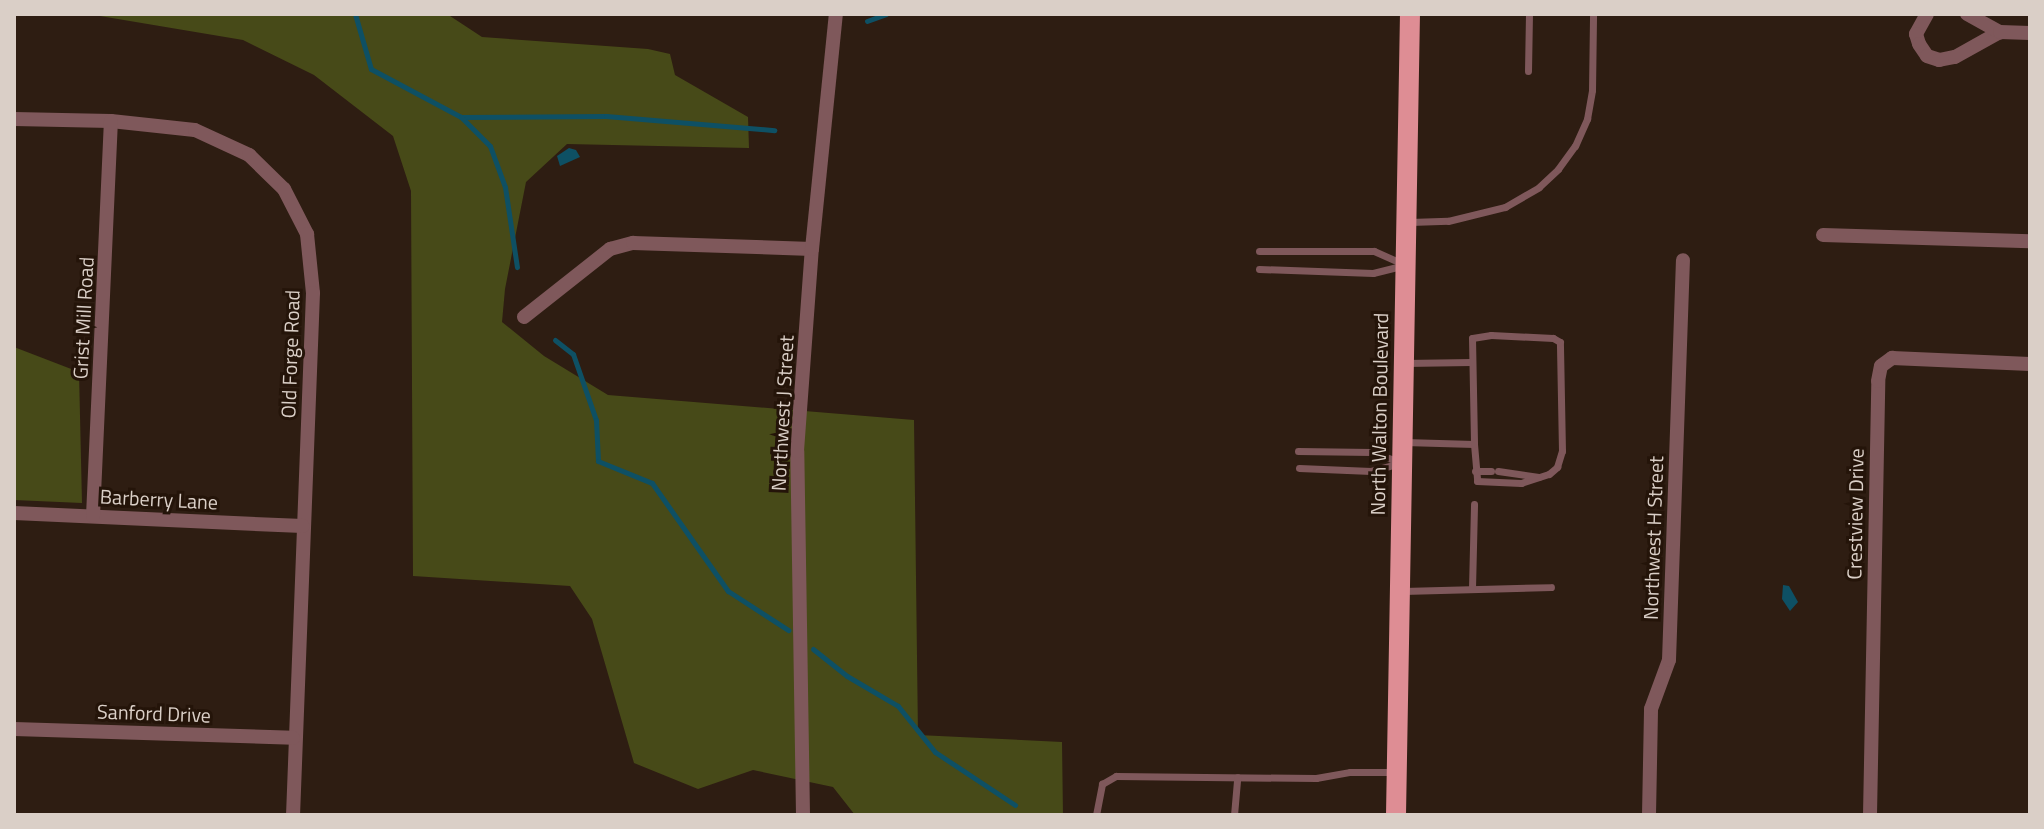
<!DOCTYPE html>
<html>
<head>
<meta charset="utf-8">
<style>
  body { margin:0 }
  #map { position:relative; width:2044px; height:829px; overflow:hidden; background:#2e1d12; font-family:"Titillium Web",sans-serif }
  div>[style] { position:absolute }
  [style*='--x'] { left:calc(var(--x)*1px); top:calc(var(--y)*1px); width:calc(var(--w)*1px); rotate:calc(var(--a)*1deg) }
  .forest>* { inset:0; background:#474a18 }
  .water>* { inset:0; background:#0e5064 }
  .stream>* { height:5px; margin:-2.5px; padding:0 2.5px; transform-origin:2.5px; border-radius:2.5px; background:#0e5064 }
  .service>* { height:7px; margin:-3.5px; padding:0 3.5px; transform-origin:3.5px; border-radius:3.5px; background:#7f585b }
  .minor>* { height:14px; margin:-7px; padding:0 7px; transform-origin:7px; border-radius:7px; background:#7f585b }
  .primary>* { height:20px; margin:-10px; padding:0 10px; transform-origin:10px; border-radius:10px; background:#de8d94 }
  span { translate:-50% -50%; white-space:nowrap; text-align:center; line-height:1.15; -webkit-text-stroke:6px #241409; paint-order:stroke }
  .street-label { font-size:20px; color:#dacfc7 }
  .frame { position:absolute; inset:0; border:16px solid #dacfc7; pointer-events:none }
</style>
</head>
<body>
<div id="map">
  <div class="forest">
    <div style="clip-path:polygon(88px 14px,447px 14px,482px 37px,648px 49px,670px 54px,675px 75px,748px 117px,749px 148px,567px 144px,526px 182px,505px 289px,502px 322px,544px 356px,608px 395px,914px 420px,918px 735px,1062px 742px,1063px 815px,855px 815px,833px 787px,753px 770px,698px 789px,634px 763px,592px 619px,570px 586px,413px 576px,411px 191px,393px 136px,314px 75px,243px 40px)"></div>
    <div style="clip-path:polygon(14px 347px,79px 372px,82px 503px,14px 500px)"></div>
  </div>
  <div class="water">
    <div style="clip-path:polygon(569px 148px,576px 150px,580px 157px,560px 166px,557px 156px)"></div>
    <div style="clip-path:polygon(1783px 585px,1789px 586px,1798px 602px,1790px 611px,1782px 599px)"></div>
  </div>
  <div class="stream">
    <div style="--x:355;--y:14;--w:57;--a:73.8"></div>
    <div style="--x:371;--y:69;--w:102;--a:28.1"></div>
    <div style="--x:461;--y:117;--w:145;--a:-0.4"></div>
    <div style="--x:606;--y:116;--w:169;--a:4.8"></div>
    <div style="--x:867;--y:21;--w:20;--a:-20"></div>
    <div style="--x:461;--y:117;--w:41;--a:45"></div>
    <div style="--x:490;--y:146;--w:44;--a:69.9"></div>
    <div style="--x:505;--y:187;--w:81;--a:81.5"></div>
    <div style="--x:555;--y:340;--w:23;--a:38"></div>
    <div style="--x:573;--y:354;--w:70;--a:70.8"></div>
    <div style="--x:596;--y:420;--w:41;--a:87.2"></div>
    <div style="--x:598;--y:461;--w:58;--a:22.2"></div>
    <div style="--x:652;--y:483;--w:132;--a:54.9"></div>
    <div style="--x:728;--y:591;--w:72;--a:33"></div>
    <div style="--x:813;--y:649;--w:43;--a:38.5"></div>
    <div style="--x:847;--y:676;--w:59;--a:30.5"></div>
    <div style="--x:898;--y:706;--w:59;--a:51.2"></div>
    <div style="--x:935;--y:752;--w:96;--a:33.5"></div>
  </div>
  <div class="service">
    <div style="--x:1528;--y:71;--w:57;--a:-89"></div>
    <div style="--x:1410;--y:222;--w:38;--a:-2"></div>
    <div style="--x:1448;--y:221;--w:59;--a:-13.8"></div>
    <div style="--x:1505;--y:207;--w:39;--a:-30"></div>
    <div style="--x:1539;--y:187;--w:26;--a:-43"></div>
    <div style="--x:1558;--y:169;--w:29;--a:-54"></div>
    <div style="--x:1575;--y:146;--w:30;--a:-66"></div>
    <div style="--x:1587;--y:119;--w:29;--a:-80"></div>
    <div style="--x:1592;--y:90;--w:76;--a:-89.2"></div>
    <div style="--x:1259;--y:251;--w:115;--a:0"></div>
    <div style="--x:1374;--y:251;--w:32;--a:24"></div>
    <div style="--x:1259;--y:269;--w:114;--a:2"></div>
    <div style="--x:1373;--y:273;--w:32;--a:-14"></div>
    <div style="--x:1405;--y:363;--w:66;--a:-0.9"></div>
    <div style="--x:1404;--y:442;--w:70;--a:1.6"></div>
    <div style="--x:1474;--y:444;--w:37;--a:85"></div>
    <div style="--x:1477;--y:481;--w:44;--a:2.6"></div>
    <div style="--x:1521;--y:483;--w:29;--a:-18"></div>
    <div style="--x:1549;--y:474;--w:11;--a:-41"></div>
    <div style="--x:1557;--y:467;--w:17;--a:-73"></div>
    <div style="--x:1562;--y:451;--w:109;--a:-91.1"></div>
    <div style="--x:1560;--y:342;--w:8;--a:-150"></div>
    <div style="--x:1553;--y:338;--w:62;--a:-177.2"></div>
    <div style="--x:1491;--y:335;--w:19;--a:171"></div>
    <div style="--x:1472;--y:338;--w:106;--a:88.9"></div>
    <div style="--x:1298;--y:451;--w:73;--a:0.8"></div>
    <div style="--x:1371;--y:452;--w:31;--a:19"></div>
    <div style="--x:1299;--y:468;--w:72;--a:2.4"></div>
    <div style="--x:1371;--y:471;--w:30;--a:-15"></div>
    <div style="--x:1475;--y:471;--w:16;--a:0"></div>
    <div style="--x:1498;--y:471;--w:41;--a:8.3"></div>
    <div style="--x:1472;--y:588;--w:84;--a:-88.6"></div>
    <div style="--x:1403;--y:591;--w:148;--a:-1.5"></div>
    <div style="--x:1096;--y:815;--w:32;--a:-79"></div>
    <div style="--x:1102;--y:784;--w:16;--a:-30"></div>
    <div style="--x:1116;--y:776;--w:200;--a:0.6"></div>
    <div style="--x:1316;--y:778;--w:35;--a:-10"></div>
    <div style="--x:1350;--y:772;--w:46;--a:0"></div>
    <div style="--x:1234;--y:815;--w:38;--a:-85"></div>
  </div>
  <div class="minor">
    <div style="--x:1927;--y:14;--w:23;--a:119"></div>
    <div style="--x:1916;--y:34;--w:10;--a:73"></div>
    <div style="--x:1919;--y:44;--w:14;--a:56"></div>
    <div style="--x:1927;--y:56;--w:13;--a:18"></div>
    <div style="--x:1939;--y:60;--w:16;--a:-11"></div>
    <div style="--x:1955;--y:57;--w:51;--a:-29.1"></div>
    <div style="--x:1967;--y:14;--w:38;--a:29"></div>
    <div style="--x:2000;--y:32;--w:30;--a:2"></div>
    <div style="--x:14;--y:119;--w:97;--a:1.2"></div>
    <div style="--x:111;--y:121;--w:84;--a:6.1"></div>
    <div style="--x:195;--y:130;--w:60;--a:24.8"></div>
    <div style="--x:249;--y:155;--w:49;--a:44.2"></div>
    <div style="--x:284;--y:189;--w:51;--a:62.9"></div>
    <div style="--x:307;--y:234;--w:59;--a:84.2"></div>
    <div style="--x:313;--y:293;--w:522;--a:92.19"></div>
    <div style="--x:1823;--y:235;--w:207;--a:1.7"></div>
    <div style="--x:524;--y:317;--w:110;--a:-38.3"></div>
    <div style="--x:610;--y:249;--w:24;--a:-15"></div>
    <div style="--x:633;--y:243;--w:179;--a:1.9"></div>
    <div style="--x:14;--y:513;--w:289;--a:2.6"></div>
    <div style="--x:93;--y:516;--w:395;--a:-87.4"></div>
    <div style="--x:14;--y:729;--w:279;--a:1.8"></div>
    <div style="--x:803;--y:815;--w:364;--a:-90.9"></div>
    <div style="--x:797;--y:451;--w:203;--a:-85.8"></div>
    <div style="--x:812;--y:249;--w:236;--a:-84.2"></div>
    <div style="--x:1649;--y:815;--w:106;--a:-88.9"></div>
    <div style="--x:1651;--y:709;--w:52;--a:-69.8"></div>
    <div style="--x:1669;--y:660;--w:400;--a:-88"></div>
    <div style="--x:1870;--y:815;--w:434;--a:-88.9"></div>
    <div style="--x:1878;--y:381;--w:15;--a:-79"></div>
    <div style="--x:1881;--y:366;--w:14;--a:-36"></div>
    <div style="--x:1892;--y:358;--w:138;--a:2.5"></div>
  </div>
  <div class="primary">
    <div style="--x:1396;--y:815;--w:801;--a:-89"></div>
  </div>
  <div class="street-label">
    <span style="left:83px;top:318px;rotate:-87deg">Grist Mill Road</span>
    <span style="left:290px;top:354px;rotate:-88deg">Old Forge Road</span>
    <span style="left:782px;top:413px;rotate:-87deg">Northwest J Street</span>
    <span style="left:1379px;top:414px;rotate:-89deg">North Walton Boulevard</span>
    <span style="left:159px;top:499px;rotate:3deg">Barberry Lane</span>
    <span style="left:1855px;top:514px;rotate:-89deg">Crestview Drive</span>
    <span style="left:1653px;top:538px;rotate:-88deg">Northwest H Street</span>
    <span style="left:154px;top:713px;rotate:2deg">Sanford Drive</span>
  </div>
  <div class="frame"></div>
</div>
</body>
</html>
